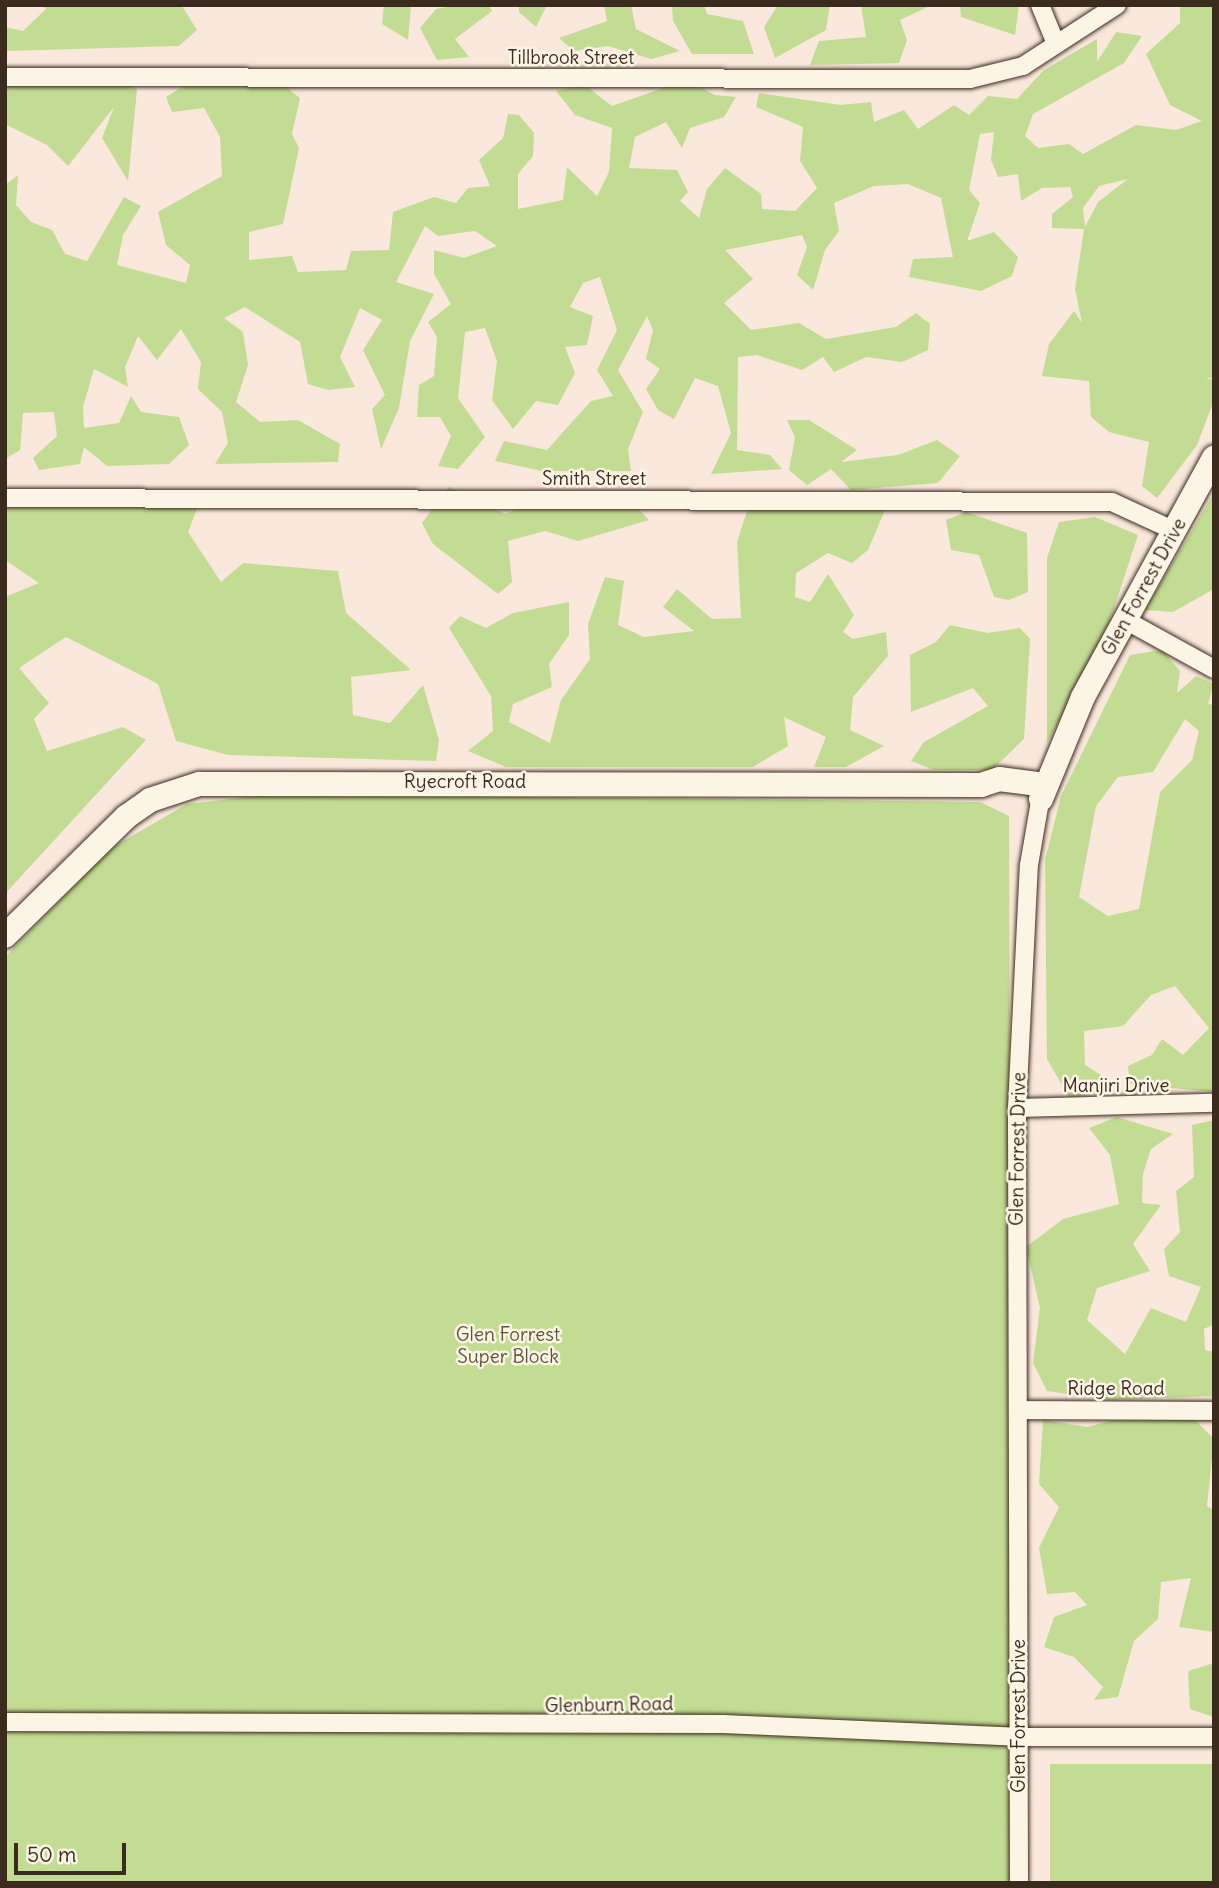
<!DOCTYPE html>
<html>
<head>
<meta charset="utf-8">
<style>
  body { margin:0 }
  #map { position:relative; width:1219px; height:1888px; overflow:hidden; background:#fbe8dc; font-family:Delius,sans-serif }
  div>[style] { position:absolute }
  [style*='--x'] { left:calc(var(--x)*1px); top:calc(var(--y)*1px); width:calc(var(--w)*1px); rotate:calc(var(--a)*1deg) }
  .green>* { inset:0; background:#c2dc93; transform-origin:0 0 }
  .roads { filter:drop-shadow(0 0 2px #3b2a1e) drop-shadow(0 0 2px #3b2a1e) }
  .street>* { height:18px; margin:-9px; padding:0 9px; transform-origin:9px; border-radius:9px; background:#fcf5e5 }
  .secondary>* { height:24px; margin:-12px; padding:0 12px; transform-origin:12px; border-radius:12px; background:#fcf5e5 }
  span { translate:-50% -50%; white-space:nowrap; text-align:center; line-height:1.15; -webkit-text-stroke:5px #fcf5e5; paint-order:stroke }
  .street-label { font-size:19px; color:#3b2a1e }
  .park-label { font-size:19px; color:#5d563b }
  .frame { position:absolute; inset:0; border:7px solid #3b2a1e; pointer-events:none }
  .scale { position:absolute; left:14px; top:1843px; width:112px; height:32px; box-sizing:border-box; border:4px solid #3b2a1e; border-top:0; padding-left:9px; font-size:21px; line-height:24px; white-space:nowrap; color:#3b2a1e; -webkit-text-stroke:5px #fcf5e5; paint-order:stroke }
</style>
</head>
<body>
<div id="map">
  <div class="green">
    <div style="clip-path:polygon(42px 5px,182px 6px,197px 30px,179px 46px,5px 51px,5px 27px,23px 31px,46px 9px)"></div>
    <div style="clip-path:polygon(384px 5px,411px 5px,408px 40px,382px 24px)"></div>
    <div style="clip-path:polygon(456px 5px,489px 5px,492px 11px,455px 39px,469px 57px,437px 60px,420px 28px,436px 9px)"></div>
    <div style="clip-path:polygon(519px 5px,547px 5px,536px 27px,519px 12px)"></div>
    <div style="clip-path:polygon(604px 5px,631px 5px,636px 29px,680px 51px,651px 59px,608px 46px,574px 51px,559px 38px,607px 21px)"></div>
    <div style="clip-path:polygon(672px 5px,704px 5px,707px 14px,743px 21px,754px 54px,692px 54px,673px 21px)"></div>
    <div style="clip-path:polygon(778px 5px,830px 5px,826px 30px,775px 58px,764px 27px)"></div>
    <div style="clip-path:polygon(861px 5px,930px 6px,900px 20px,907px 40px,899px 63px,810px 65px,819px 41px,866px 37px)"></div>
    <div style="clip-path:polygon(960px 5px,1019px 5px,1015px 35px,961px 17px)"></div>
    <div style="clip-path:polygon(evenodd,1180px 5px,1214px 5px,1214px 377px,1205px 379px,1214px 379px,1214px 400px,1197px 445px,1157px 498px,1142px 486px,1149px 442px,1109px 432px,1091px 417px,1089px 381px,1042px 376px,1049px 344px,1074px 311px,1082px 323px,1075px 289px,1084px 229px,1052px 228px,1052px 214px,1073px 197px,1070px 187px,1042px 188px,1021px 201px,1018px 174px,998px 177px,991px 160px,994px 132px,980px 134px,969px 190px,980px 203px,967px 241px,994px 232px,1018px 257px,1012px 276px,981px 291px,909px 277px,913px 259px,953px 257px,941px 198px,908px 184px,874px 186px,834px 203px,839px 231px,825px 250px,813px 290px,797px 275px,807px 247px,802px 235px,725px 250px,753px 279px,724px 303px,751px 330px,799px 323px,826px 339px,896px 327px,916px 313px,930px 324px,928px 350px,902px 362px,866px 357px,834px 372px,823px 357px,802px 370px,757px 355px,738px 357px,737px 450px,770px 455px,782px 469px,711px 474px,731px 433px,718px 386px,695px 378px,674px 419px,658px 410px,646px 389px,660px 369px,646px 359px,653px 330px,647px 316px,618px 370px,643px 412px,628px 449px,631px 471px,542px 471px,495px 461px,504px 441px,547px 450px,591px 401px,613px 396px,597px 370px,617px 330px,600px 277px,583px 283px,570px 307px,593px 316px,587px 345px,565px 347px,575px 373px,558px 405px,536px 401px,513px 429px,492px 400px,497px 361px,485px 328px,465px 332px,458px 398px,485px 437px,458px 469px,438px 466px,451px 436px,440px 417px,417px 417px,419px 385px,434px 376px,437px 337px,428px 322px,451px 304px,434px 274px,434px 250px,464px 258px,497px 246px,475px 231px,438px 236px,425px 226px,396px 282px,434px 294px,410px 341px,399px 408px,381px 449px,372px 409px,385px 395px,363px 350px,382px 320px,360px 308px,340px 357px,355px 387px,328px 390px,308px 384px,300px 342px,245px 307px,224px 318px,243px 332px,248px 365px,236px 402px,260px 422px,298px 420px,340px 444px,338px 462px,215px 464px,228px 443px,222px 412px,198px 389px,201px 362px,181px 329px,157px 360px,138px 336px,125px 367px,128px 387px,94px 369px,83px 407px,84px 428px,119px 423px,131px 396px,141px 412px,179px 417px,189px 445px,169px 464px,107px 466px,84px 447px,80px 464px,39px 470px,33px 458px,57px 436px,54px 412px,23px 413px,20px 450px,5px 459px,5px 185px,18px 175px,16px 205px,31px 222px,52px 230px,65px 254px,87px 261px,124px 197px,141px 206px,123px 235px,117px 265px,186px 283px,190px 265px,166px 245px,158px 212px,222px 176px,220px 137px,204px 108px,172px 112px,166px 97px,187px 84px,278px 81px,300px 98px,292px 134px,299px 148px,283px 224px,249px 232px,249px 260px,292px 256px,298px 272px,346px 270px,351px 251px,389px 250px,393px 212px,434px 197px,456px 203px,468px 188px,490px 186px,479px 160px,503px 138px,508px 114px,519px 115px,534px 133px,533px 156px,518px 174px,518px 209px,563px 200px,567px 167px,597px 196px,609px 172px,612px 128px,575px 115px,556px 91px,585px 85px,612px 106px,686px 80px,715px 95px,736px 97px,724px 117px,690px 128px,682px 148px,666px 122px,635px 137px,629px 168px,677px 170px,688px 192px,680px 201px,699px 218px,707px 189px,725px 168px,761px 194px,762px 209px,795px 211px,817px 188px,800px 161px,803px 127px,756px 107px,759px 93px,841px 105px,871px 102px,874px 122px,904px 110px,918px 129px,954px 105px,969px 115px,988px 96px,1017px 99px,1044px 70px,1097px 39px,1097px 62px,1116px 32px,1142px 36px,1124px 63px,1033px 114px,1025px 136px,1038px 148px,1069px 144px,1083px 154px,1136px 125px,1176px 130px,1202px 121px,1170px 105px,1146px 54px,1180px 23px,1180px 5px,1128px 179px,1098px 202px,1085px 227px,1083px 208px,1099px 186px,1128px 179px)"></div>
    <div style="clip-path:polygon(113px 72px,137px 90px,128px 181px,102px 138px,114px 107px,68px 166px,47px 145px,5px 124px,5px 78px,35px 77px,69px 87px)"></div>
    <div style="clip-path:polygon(787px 420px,809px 420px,857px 450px,841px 462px,898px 455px,937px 440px,960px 456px,938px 483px,851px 490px,831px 469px,807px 485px,789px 470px,795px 437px)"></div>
    <div style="clip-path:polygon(449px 487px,505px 514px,555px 492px,629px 499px,649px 520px,578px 541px,545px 531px,508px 541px,512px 582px,498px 594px,433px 544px,422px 523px)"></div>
    <div style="clip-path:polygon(157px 492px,199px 504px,188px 532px,221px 582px,243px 563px,338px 571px,346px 613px,411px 670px,351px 677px,353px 715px,390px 723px,423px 685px,439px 740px,436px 761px,228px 755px,176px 741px,158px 684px,66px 637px,19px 668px,49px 703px,34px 719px,47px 751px,123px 727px,146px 740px,5px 894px,5px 597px,39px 583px,5px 560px,5px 507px)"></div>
    <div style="clip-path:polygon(1214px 493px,1214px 589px,1173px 612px,1145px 610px)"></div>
    <div style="clip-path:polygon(749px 505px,885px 510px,868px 550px,852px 563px,828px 553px,796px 573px,795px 597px,810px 602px,828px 574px,854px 615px,843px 632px,853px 639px,886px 632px,888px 656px,853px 697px,850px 730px,884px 746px,846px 767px,814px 767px,826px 737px,784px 717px,788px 746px,753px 767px,506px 767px,468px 751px,493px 731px,491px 696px,449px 628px,460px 616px,486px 628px,513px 613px,569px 602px,569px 635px,549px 664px,552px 687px,513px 704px,509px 722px,550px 743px,561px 700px,590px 659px,588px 624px,605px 577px,624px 581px,618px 625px,644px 637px,694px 631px,663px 607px,677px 589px,712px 619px,741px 618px,737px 542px)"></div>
    <div style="clip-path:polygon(966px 512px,1027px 533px,1028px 592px,1009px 600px,994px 597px,979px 555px,951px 550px,946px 520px)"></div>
    <div style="clip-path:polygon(1095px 517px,1138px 535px,1104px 639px,1047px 743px,1047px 558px,1059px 522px)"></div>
    <div style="clip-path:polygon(950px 625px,988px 633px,1020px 628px,1030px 639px,1024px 739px,992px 770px,934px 770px,911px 761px,924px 742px,988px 706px,973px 688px,911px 712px,910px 655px,936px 642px)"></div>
    <div style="clip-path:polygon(evenodd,1162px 650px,1180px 671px,1177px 693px,1196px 676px,1214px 684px,1208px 704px,1214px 705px,1214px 1092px,1130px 1084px,1128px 1066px,1152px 1055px,1162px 1039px,1183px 1055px,1209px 1028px,1175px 986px,1151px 995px,1123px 1026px,1084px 1031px,1085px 1065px,1107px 1079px,1092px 1094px,1070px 1099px,1047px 1059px,1045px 860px,1061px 796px,1130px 655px,1162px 650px,1185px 719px,1199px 731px,1192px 760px,1160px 792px,1139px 909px,1108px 916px,1079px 897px,1096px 806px,1118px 777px,1153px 772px,1185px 719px)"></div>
    <div style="clip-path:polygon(274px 794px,980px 802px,1009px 816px,1012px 1883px,5px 1883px,5px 957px,113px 847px,187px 804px)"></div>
    <div style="clip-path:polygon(1117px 1117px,1173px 1134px,1151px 1149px,1143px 1174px,1142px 1203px,1161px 1205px,1133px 1244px,1150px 1271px,1097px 1288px,1087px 1320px,1125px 1354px,1151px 1308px,1186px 1322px,1201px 1287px,1169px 1276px,1164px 1249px,1180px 1232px,1176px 1191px,1194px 1177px,1192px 1125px,1214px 1120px,1214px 1324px,1204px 1329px,1205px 1350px,1214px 1352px,1214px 1396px,1108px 1400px,1047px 1391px,1033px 1363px,1040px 1308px,1026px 1247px,1063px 1219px,1119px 1204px,1110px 1155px,1089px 1128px)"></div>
    <div style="clip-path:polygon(1043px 1420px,1087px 1427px,1114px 1420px,1195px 1420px,1214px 1439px,1207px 1506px,1214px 1510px,1214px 1632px,1179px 1627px,1191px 1578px,1161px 1582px,1158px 1619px,1134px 1641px,1118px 1697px,1094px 1700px,1103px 1687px,1074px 1657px,1044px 1647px,1054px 1617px,1087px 1605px,1075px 1592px,1047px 1594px,1039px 1548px,1059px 1507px,1039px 1484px)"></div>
    <div style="clip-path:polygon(1214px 1663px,1214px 1717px,1190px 1709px,1188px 1671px)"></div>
    <div style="left:1214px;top:1764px;width:119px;height:164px;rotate:90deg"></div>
  </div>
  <div class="roads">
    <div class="street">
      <div style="--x:1040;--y:5;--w:42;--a:67.7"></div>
      <div style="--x:5;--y:77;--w:965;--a:0.12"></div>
      <div style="--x:970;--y:79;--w:55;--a:-13.8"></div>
      <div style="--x:1023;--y:66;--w:112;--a:-33"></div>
      <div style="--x:5;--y:498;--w:1107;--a:0.21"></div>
      <div style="--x:1112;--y:502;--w:69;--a:24.7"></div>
      <div style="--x:1127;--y:621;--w:99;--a:28.9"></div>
      <div style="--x:1017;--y:1108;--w:197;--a:-1.5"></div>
      <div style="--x:1018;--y:1410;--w:196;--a:0.3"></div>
      <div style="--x:5;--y:1722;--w:718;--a:0.16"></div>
      <div style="--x:723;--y:1724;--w:296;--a:2.5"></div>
      <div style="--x:1019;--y:1737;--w:195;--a:0"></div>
      <div style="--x:1019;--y:1883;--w:775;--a:-90.15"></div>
      <div style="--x:1017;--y:1108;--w:243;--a:-87.2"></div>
      <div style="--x:1029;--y:865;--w:65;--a:-80.2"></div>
    </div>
    <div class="secondary">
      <div style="--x:1041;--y:799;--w:110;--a:-67.6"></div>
      <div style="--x:1083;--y:697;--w:273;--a:-61.3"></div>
      <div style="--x:5;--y:936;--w:170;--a:-44.5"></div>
      <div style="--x:126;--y:817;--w:29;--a:-35"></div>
      <div style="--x:150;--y:800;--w:52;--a:-18.1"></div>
      <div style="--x:199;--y:784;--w:782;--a:0.07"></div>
      <div style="--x:981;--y:785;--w:19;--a:-18"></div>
      <div style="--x:999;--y:779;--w:46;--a:7.4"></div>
    </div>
  </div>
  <div class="street-label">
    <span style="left:571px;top:58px">Tillbrook Street</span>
    <span style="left:594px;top:479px">Smith Street</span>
    <span style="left:1144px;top:587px;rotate:-61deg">Glen Forrest Drive</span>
    <span style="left:465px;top:782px">Ryecroft Road</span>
    <span style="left:1116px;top:1086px">Manjiri Drive</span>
    <span style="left:1018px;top:1149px;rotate:-89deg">Glen Forrest Drive</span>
    <span style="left:1116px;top:1389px">Ridge Road</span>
    <span style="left:609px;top:1705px;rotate:-1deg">Glenburn Road</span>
    <span style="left:1019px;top:1716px;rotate:-90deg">Glen Forrest Drive</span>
  </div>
  <div class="park-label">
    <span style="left:508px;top:1346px">Glen Forrest<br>Super Block</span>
  </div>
  <div class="frame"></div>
  <div class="scale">50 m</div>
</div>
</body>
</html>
